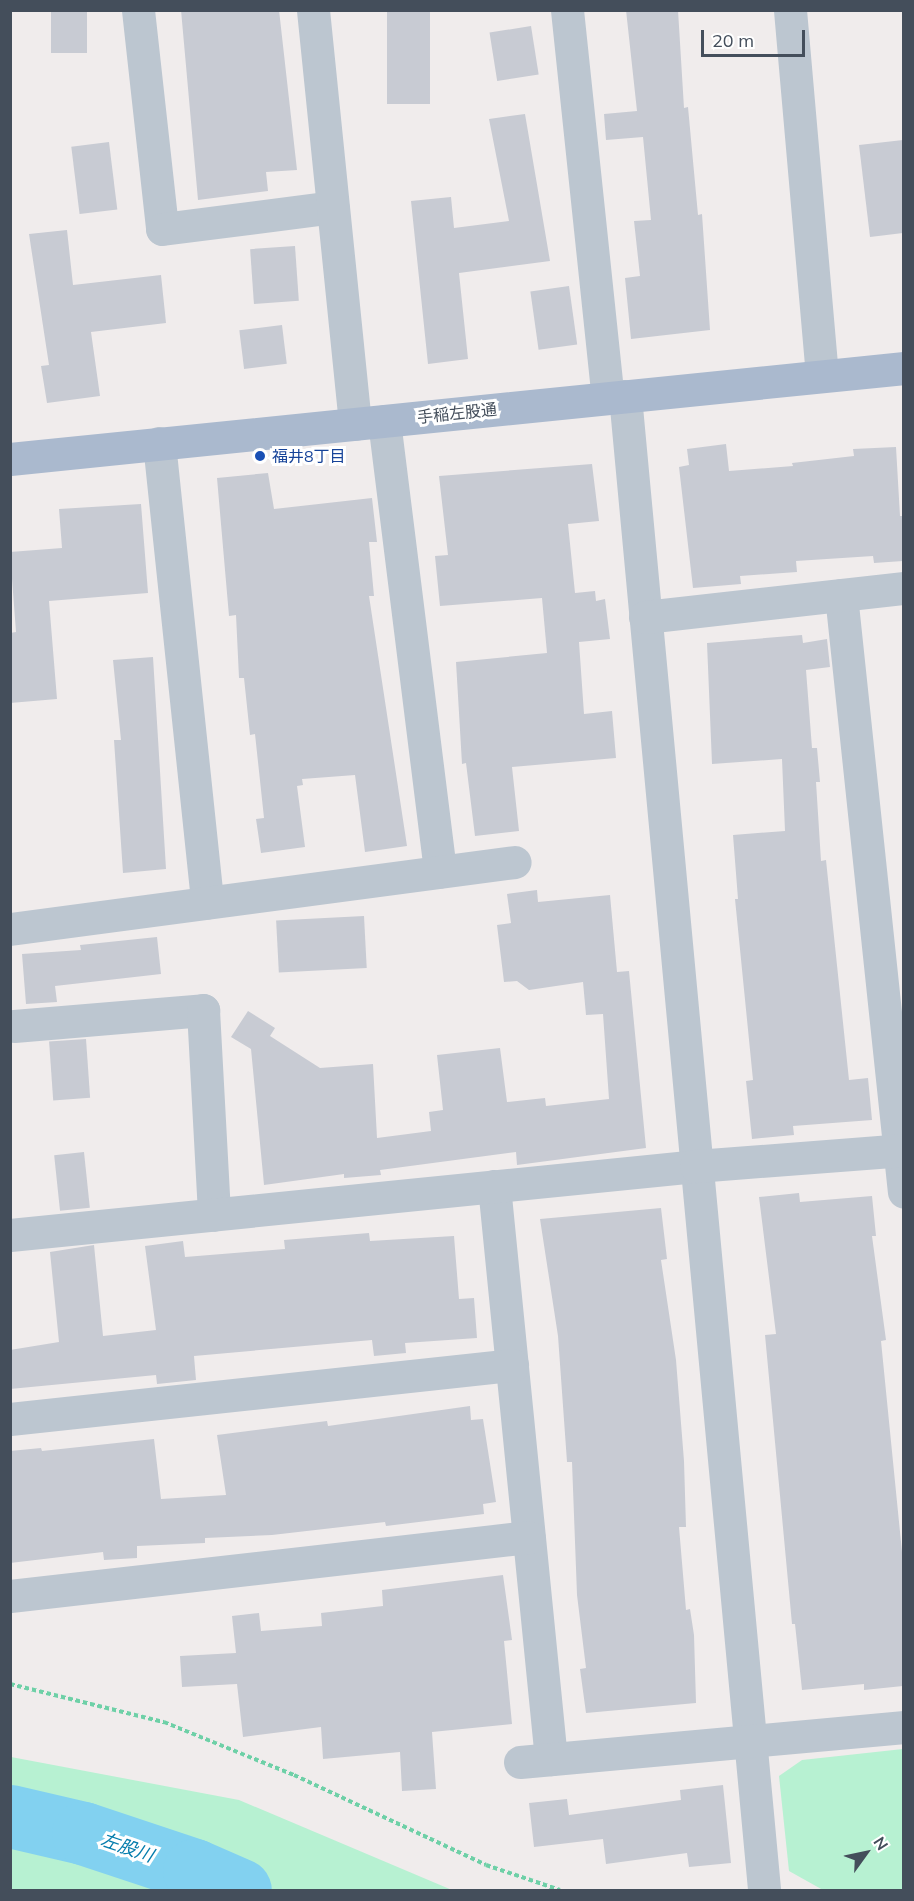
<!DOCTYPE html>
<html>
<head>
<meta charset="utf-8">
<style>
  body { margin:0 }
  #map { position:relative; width:914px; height:1901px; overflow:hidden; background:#f0ecec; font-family:Mulish,"Noto Sans JP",sans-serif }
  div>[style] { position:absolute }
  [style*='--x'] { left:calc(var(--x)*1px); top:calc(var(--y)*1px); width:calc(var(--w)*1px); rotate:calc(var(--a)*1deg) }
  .green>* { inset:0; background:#b7f1d2 }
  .river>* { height:63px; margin:-31.5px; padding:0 31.5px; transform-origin:31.5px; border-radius:31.5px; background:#82d1f0 }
  .building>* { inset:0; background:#c8cbd3; transform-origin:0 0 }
  .path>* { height:4px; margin-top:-2px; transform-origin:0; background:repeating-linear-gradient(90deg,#6ed0a7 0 4.5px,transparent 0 7.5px) }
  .minor>* { height:33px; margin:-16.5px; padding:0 16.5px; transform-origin:16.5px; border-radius:16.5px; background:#bcc6d0 }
  .primary>* { height:33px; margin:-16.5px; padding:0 16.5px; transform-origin:16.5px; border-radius:16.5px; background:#aab9ce }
  .dots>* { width:16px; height:16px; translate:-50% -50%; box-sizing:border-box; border:3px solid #fff; border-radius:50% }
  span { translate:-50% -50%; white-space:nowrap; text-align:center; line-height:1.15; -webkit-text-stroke:6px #fff; paint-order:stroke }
  .street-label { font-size:16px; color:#444e5b }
  .transit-label { font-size:16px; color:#164399 }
  .left { translate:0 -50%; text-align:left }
  .water-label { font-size:18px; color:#057dad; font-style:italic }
  .frame { position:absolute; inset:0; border:12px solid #444e5b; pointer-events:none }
  .north { position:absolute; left:836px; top:1823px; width:60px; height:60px; -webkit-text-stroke:4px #fff; paint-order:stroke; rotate:57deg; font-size:16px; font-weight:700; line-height:24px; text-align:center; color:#444e5b }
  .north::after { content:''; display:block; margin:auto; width:21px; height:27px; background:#444e5b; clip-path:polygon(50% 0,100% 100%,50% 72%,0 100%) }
  .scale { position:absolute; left:701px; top:30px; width:104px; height:27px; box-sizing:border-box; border:3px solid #444e5b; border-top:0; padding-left:8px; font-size:18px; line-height:21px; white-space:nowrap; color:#444e5b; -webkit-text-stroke:4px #fff; paint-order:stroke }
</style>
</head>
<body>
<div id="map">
  <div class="green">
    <div style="clip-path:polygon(903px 1749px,903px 1890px,823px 1890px,789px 1871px,779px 1776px,802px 1760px)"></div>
    <div style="clip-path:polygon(11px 1757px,239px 1800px,452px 1890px,11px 1890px)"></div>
  </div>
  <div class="river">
    <div style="--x:10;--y:1816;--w:75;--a:13.1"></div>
    <div style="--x:83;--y:1833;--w:117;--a:18.4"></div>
    <div style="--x:194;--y:1870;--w:50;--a:23.5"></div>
  </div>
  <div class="building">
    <div style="left:51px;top:10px;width:36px;height:43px"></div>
    <div style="clip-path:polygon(181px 10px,279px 10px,297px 170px,266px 172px,268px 191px,198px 200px)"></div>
    <div style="left:387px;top:10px;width:43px;height:94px"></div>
    <div style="clip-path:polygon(626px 10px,678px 10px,684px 108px,688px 107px,698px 215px,702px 214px,710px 330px,631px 339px,625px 278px,640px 276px,634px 221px,651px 220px,643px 137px,606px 140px,604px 114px,637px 111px)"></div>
    <div style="left:531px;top:26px;width:49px;height:42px;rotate:81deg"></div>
    <div style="clip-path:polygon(525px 114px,550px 261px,459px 273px,468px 359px,428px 364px,411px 201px,451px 197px,454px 228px,509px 221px,489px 119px)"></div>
    <div style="clip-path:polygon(903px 140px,903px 233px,870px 237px,859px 145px)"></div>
    <div style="left:109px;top:142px;width:68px;height:38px;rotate:83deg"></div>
    <div style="clip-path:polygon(67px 230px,73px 285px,161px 275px,166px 323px,91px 332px,100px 396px,47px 403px,41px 366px,49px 365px,29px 234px)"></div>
    <div style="left:295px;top:246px;width:55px;height:45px;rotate:86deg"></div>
    <div style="left:569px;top:286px;width:59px;height:39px;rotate:82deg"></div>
    <div style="left:282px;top:325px;width:39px;height:43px;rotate:83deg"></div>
    <div style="clip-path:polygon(726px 444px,729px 471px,793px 466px,792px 463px,854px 456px,853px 449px,896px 447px,900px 516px,903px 516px,903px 561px,874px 563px,873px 556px,796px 561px,797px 572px,740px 576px,741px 584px,693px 588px,679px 467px,689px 465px,687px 449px)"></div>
    <div style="clip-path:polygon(592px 464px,599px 521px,568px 524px,575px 593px,595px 591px,596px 601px,605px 599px,610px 639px,579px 642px,584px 714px,612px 711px,616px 758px,512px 767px,519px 831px,475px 836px,466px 763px,462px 764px,456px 662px,547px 653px,542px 598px,440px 606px,435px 556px,448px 555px,439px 476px)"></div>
    <div style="clip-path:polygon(268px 473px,274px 509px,372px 498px,377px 542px,369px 542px,374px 596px,369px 596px,407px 846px,365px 852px,355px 775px,302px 779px,303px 785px,297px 786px,305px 847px,261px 853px,256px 819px,264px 818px,255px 734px,250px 735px,244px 678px,239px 678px,236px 615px,229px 616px,217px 478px)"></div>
    <div style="clip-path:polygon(141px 504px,148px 593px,49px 601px,57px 699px,10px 703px,10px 633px,16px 632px,10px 552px,62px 548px,59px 509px)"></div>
    <div style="clip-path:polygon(802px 635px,803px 643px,827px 639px,830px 667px,806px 670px,812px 748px,817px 748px,820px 782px,816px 782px,821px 861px,826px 860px,849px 1080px,868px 1078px,872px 1120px,793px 1126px,794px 1135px,752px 1139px,746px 1081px,753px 1080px,735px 899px,738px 899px,733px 835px,785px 831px,782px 759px,712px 764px,707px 643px)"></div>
    <div style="clip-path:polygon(153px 657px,166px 869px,123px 873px,114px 740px,121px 740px,113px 660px)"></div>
    <div style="clip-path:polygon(537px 890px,538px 902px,610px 895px,617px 972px,629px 971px,646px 1148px,517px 1165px,516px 1152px,380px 1170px,381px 1175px,344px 1178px,344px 1174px,264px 1185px,251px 1049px,231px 1037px,248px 1011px,275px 1028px,270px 1036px,320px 1068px,373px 1064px,377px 1138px,431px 1131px,429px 1112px,443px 1110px,437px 1055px,500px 1048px,507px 1102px,545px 1098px,546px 1106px,609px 1099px,603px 1014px,586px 1015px,583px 982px,529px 990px,517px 981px,504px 982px,497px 925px,511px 923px,507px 894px)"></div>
    <div style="left:364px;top:916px;width:52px;height:88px;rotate:87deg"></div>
    <div style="clip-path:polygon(157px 937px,161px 974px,55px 986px,57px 1002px,26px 1004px,22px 954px,81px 950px,80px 945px)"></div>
    <div style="left:86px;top:1039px;width:59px;height:37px;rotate:86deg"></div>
    <div style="left:84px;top:1152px;width:56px;height:30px;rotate:84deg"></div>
    <div style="clip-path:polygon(799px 1193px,800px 1202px,872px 1196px,876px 1236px,872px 1236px,886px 1340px,881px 1341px,903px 1562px,903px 1686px,864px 1690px,864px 1684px,802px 1690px,795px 1624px,792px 1624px,765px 1335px,776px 1334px,759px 1197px)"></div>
    <div style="clip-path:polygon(661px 1208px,667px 1259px,661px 1260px,676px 1360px,684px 1461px,686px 1527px,679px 1527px,686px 1610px,690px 1609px,694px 1635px,696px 1703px,586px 1713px,580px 1669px,586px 1668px,577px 1595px,572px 1462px,567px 1462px,558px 1336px,540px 1219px)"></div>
    <div style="clip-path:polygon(369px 1233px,370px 1241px,454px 1236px,459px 1299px,474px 1298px,477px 1338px,405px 1343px,406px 1353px,374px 1356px,372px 1340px,194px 1356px,196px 1380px,157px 1384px,156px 1375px,10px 1389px,10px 1350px,59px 1342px,50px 1252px,94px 1245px,103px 1336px,156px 1330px,145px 1246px,183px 1241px,185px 1257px,285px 1249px,284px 1240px)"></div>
    <div style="clip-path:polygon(470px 1406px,471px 1420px,483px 1419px,496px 1502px,483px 1504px,484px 1514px,386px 1526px,385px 1522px,272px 1535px,205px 1538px,205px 1543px,137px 1546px,137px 1558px,104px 1560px,103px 1552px,10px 1563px,10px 1451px,41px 1448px,42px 1451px,154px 1439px,161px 1499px,226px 1495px,217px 1435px,327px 1421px,328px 1426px)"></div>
    <div style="clip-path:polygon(503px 1575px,512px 1640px,504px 1641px,512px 1724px,432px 1732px,436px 1789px,402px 1791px,400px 1752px,323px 1759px,321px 1727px,243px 1737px,237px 1684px,182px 1687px,180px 1656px,236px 1653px,232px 1616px,259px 1613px,261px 1631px,322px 1626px,321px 1613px,383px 1606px,382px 1590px)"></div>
    <div style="clip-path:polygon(723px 1785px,731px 1863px,689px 1867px,687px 1853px,606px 1864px,603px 1839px,534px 1847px,529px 1803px,567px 1799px,569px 1815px,681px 1800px,680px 1790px)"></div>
  </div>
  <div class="path">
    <div style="--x:10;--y:1684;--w:159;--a:13.9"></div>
    <div style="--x:164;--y:1722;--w:140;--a:22.2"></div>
    <div style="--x:294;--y:1775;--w:212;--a:25.1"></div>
    <div style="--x:486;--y:1865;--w:78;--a:18.7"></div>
  </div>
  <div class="minor">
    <div style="--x:138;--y:10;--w:220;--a:83.7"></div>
    <div style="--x:162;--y:229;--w:172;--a:-7.3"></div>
    <div style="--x:313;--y:10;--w:416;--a:84.2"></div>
    <div style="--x:567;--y:10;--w:390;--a:84"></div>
    <div style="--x:790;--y:10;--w:367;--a:85"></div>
    <div style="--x:625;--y:396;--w:1500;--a:84.68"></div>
    <div style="--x:384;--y:421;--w:454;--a:82.9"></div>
    <div style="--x:159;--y:443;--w:462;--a:84"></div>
    <div style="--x:841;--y:595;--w:600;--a:83.98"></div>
    <div style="--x:645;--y:617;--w:261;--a:-6.4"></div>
    <div style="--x:10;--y:929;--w:509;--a:-7.56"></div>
    <div style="--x:14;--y:1026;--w:190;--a:-4.8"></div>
    <div style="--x:203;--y:1010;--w:205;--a:86.9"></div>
    <div style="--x:494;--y:1186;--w:576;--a:84.32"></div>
    <div style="--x:10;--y:1235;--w:689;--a:-5.74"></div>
    <div style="--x:696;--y:1166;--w:209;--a:-4.4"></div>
    <div style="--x:10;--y:1419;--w:505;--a:-6.14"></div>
    <div style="--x:10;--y:1596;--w:522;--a:-6.49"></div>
    <div style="--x:520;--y:1762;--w:386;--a:-5.2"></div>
  </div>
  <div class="primary">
    <div style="--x:10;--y:459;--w:899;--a:-5.81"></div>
  </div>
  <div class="dots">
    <div style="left:260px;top:456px;background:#1a4fb4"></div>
  </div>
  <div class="street-label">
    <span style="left:457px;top:413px;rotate:-6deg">手稲左股通</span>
  </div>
  <div class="transit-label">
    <span class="left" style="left:272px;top:456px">福井8丁目</span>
  </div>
  <div class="water-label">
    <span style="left:127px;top:1848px;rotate:19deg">左股川</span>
  </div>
  <div class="frame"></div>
  <div class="north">N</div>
  <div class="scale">20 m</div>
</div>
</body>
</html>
